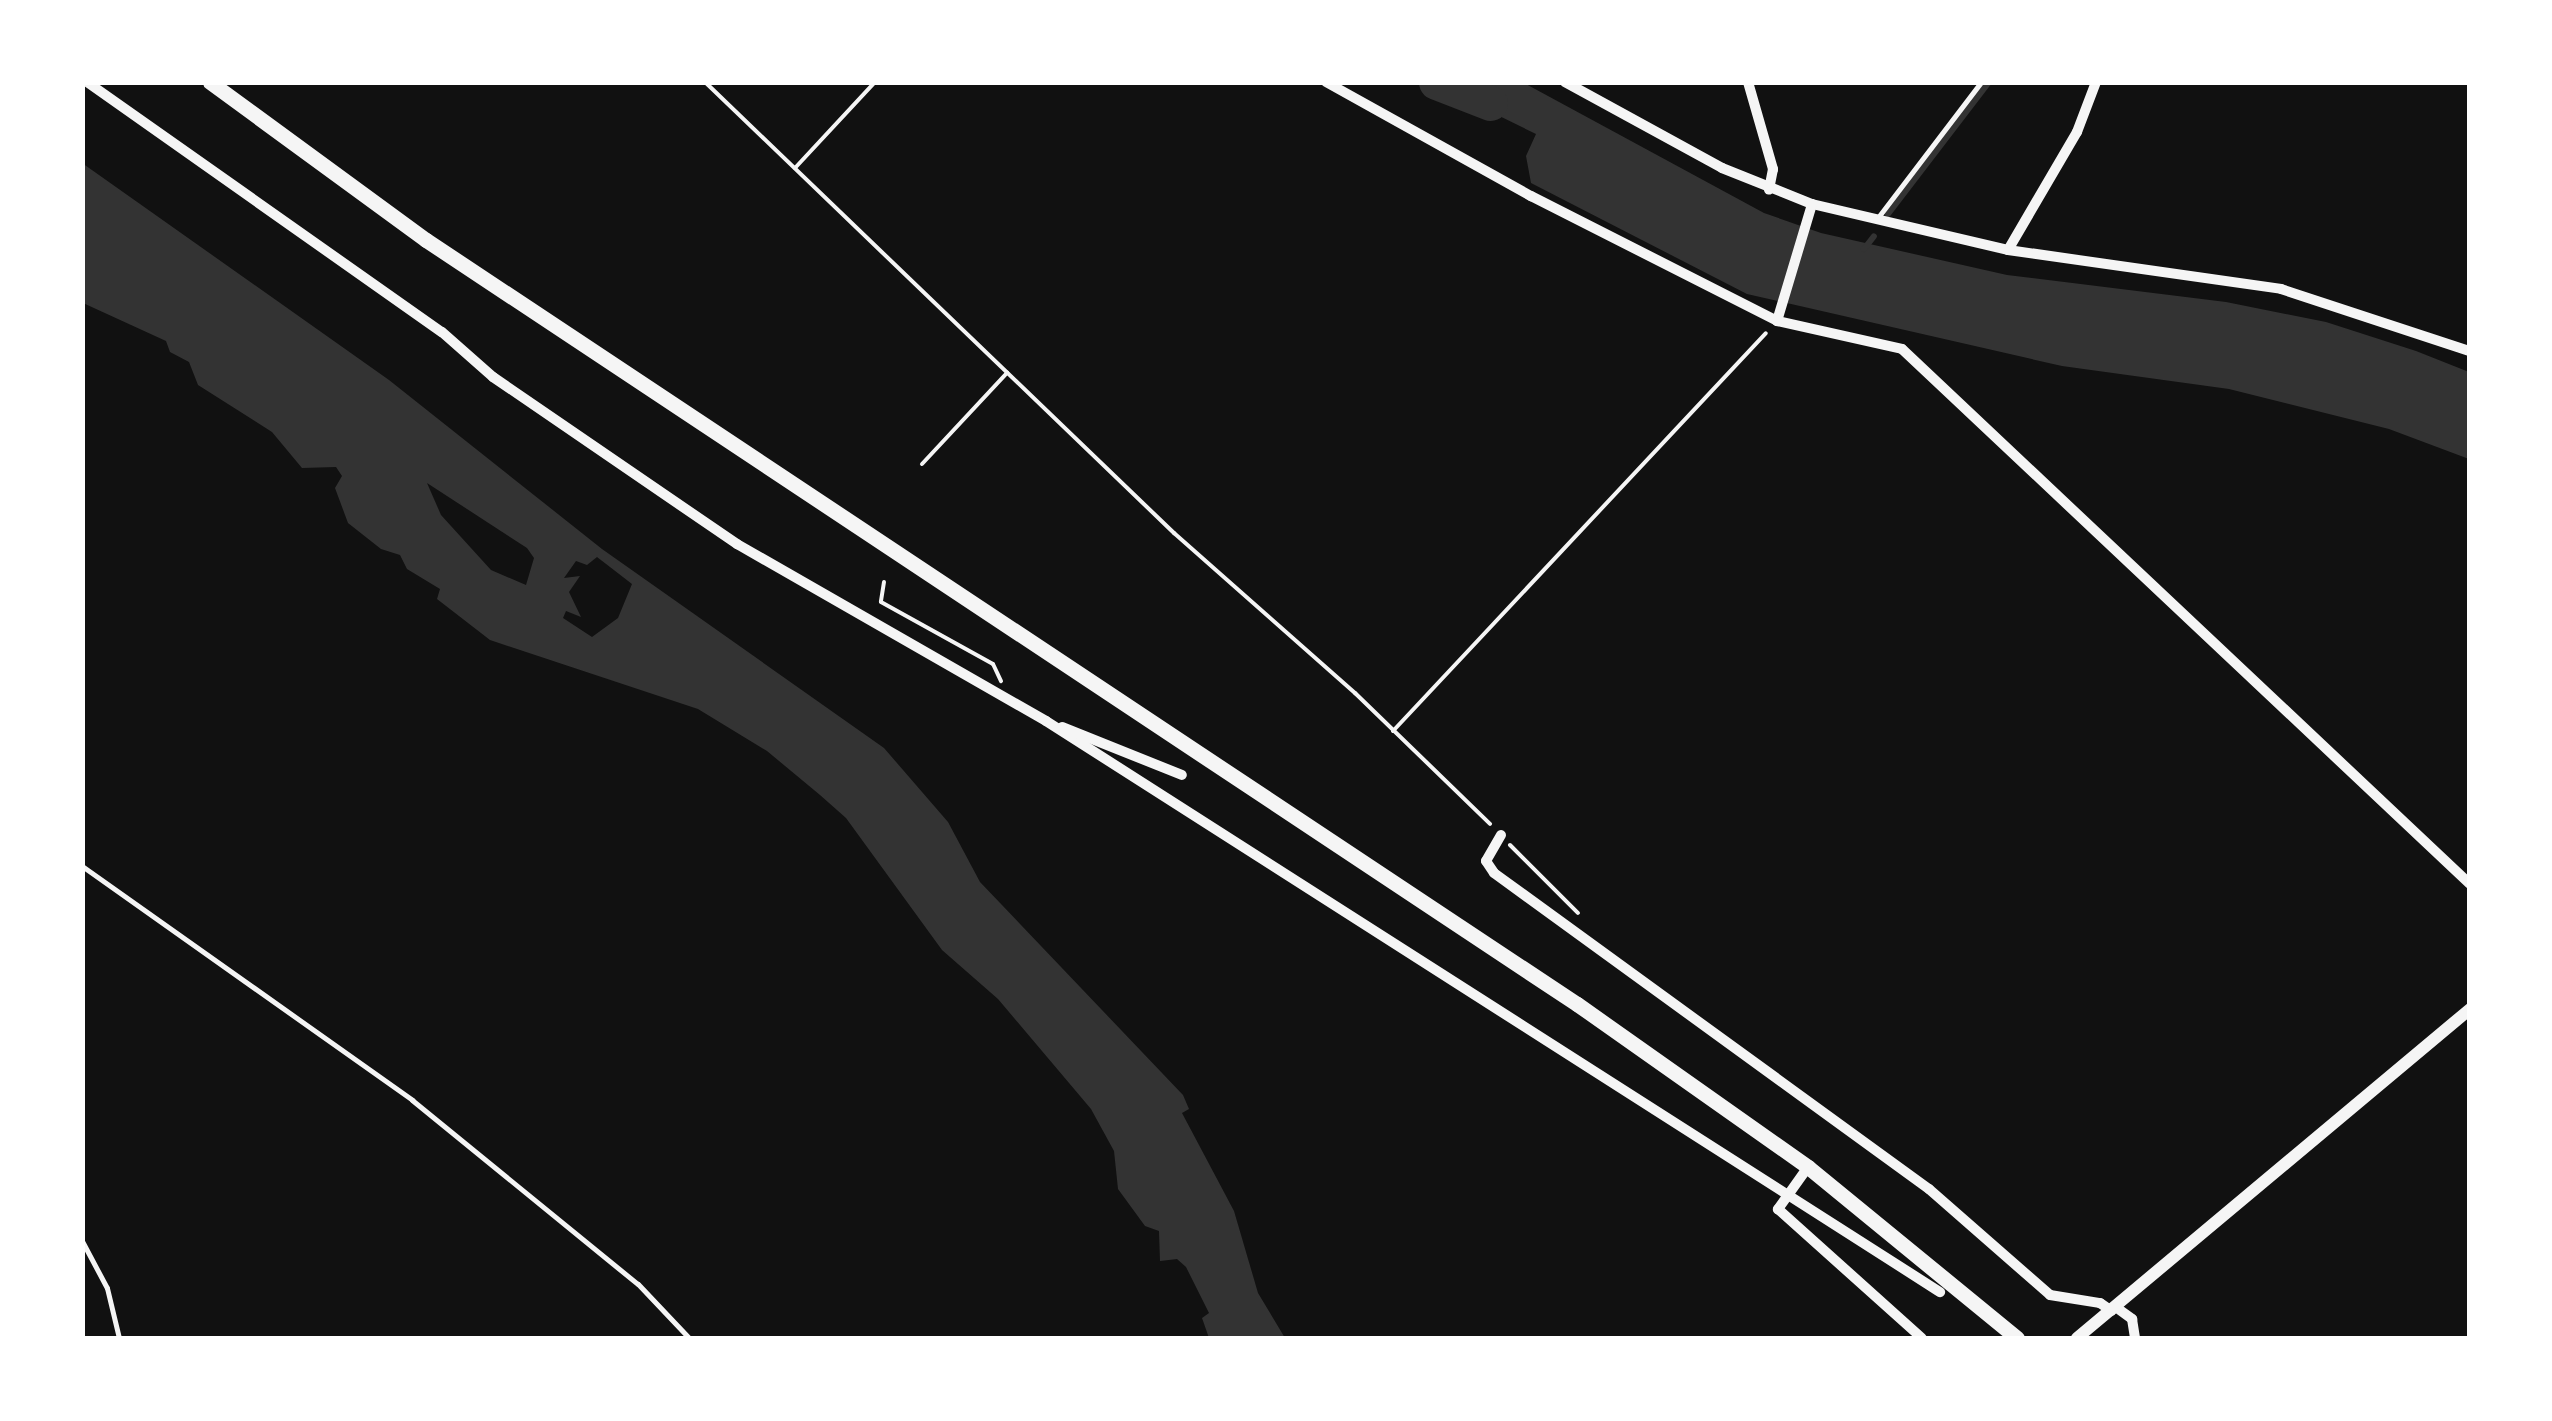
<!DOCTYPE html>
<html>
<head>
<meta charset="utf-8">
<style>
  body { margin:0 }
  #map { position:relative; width:2552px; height:1421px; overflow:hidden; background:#111; font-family:"Roboto Condensed",sans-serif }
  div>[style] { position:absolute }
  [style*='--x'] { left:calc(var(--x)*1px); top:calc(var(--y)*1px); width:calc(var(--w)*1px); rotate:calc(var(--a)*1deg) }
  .water>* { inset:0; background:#333 }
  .stream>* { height:6px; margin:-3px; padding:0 3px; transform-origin:3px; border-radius:3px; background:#333 }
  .river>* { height:35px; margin:-17.5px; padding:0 17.5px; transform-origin:17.5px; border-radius:17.5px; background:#333 }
  .path>* { height:4px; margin:-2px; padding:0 2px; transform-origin:2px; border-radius:2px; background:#f5f5f5 }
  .service>* { height:5px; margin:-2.5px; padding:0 2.5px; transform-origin:2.5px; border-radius:2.5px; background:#f5f5f5 }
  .minor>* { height:10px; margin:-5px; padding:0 5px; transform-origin:5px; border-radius:5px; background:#f5f5f5 }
  .tertiary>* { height:12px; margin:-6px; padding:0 6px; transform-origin:6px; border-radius:6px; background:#f5f5f5 }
  .trunk>* { height:15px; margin:-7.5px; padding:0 7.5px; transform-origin:7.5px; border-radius:7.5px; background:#f5f5f5 }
  span { translate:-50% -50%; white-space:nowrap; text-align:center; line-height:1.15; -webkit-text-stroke:8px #fff; paint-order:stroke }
  .frame { position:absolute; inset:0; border:85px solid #fff; pointer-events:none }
</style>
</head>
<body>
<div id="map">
  <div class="water">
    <div style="clip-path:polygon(1485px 83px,1524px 83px,1764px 213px,1821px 233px,2007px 275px,2226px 302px,2326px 322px,2416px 351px,2469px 372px,2469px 459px,2389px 429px,2229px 389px,2062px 366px,1747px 294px,1531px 183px,1526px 156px,1536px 134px,1442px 88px,1481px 91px)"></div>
    <div style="clip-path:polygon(evenodd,82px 163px,389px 380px,602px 549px,884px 748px,948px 822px,980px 882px,1183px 1095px,1189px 1109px,1182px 1113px,1234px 1211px,1258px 1293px,1285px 1338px,1209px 1338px,1202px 1318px,1209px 1313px,1186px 1267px,1177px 1259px,1160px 1261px,1159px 1231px,1145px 1226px,1118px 1189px,1114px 1151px,1091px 1109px,998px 999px,942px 950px,846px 818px,820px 795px,767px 751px,698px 709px,490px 640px,437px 599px,440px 589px,407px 569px,400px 555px,381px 549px,348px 523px,335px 488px,342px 476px,336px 467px,302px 468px,272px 432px,198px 385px,189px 362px,170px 352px,166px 341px,83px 303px,82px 163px,427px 483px,527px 548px,534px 558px,526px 585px,491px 570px,441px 515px,427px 483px,82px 163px,597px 557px,632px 584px,618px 618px,592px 637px,563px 618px,566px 611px,581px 617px,569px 592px,580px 576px,564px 578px,576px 561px,587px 565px,597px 557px)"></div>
  </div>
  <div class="stream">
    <div style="--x:1888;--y:214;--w:166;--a:-52.6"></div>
    <div style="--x:1864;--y:249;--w:16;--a:-52"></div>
  </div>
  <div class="river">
    <div style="--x:1436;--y:82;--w:58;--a:21.3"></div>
  </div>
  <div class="path">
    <div style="--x:705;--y:82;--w:651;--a:43.88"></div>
    <div style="--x:1174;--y:533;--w:242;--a:41.5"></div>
    <div style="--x:1355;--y:693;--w:188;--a:44.1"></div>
    <div style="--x:795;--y:168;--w:117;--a:-47.1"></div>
    <div style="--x:922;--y:464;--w:125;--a:-47"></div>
    <div style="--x:884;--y:582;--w:20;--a:99"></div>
    <div style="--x:881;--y:602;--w:128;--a:29"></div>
    <div style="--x:993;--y:664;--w:19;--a:65"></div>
    <div style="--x:1393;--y:731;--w:545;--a:-46.86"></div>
    <div style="--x:1510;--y:845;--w:96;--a:45"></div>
  </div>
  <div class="service">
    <div style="--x:1876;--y:220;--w:173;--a:-52.7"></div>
    <div style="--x:82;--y:866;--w:405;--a:35.3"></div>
    <div style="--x:412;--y:1100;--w:291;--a:39.2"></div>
    <div style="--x:638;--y:1284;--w:74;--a:46.6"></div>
    <div style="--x:82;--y:1241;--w:53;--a:62"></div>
    <div style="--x:107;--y:1288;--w:51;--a:76.5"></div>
  </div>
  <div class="minor">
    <div style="--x:87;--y:82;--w:434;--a:35.2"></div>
    <div style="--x:442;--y:332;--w:68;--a:41.4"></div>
    <div style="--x:493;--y:377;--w:296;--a:34.4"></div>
    <div style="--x:737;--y:544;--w:356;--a:29.8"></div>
    <div style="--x:1046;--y:721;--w:1061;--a:32.57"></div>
    <div style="--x:1326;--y:82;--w:235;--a:29.1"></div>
    <div style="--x:1531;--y:196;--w:276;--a:26.9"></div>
    <div style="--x:1777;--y:321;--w:128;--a:12.6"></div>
    <div style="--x:1902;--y:349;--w:780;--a:43.29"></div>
    <div style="--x:1565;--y:82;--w:179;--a:28.7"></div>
    <div style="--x:1722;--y:168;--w:97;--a:21.8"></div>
    <div style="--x:1812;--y:204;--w:201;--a:13.2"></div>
    <div style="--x:2008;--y:250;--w:276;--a:8.1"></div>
    <div style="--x:2281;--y:289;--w:199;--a:18.2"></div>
    <div style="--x:1748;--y:82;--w:91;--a:74"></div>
    <div style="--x:1773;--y:169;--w:21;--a:101"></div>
    <div style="--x:2008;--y:250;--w:137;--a:-59.7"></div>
    <div style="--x:2077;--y:132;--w:53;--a:-69.2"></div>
    <div style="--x:1777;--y:321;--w:122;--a:-73.3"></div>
    <div style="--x:1062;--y:727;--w:129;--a:21.8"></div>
    <div style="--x:1501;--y:835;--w:30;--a:120"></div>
    <div style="--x:1486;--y:861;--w:14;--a:56"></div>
    <div style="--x:1494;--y:873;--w:538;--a:36"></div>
    <div style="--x:1929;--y:1189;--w:161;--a:41.2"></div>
    <div style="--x:2050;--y:1295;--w:51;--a:9.1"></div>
    <div style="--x:2100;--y:1303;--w:14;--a:34"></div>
    <div style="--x:1808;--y:1167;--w:52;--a:125.5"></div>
    <div style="--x:1778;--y:1209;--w:193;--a:41.9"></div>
    <div style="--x:2117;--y:1308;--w:19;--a:36"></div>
    <div style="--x:2132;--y:1319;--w:19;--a:81"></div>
  </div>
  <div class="tertiary">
    <div style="--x:2077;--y:1338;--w:513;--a:-39.93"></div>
  </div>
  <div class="trunk">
    <div style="--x:210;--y:82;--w:268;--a:36.2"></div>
    <div style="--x:426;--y:240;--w:1381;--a:33.58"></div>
    <div style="--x:1577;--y:1004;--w:283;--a:35.2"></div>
    <div style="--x:1808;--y:1167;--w:270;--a:39.3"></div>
  </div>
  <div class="frame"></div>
</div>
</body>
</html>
